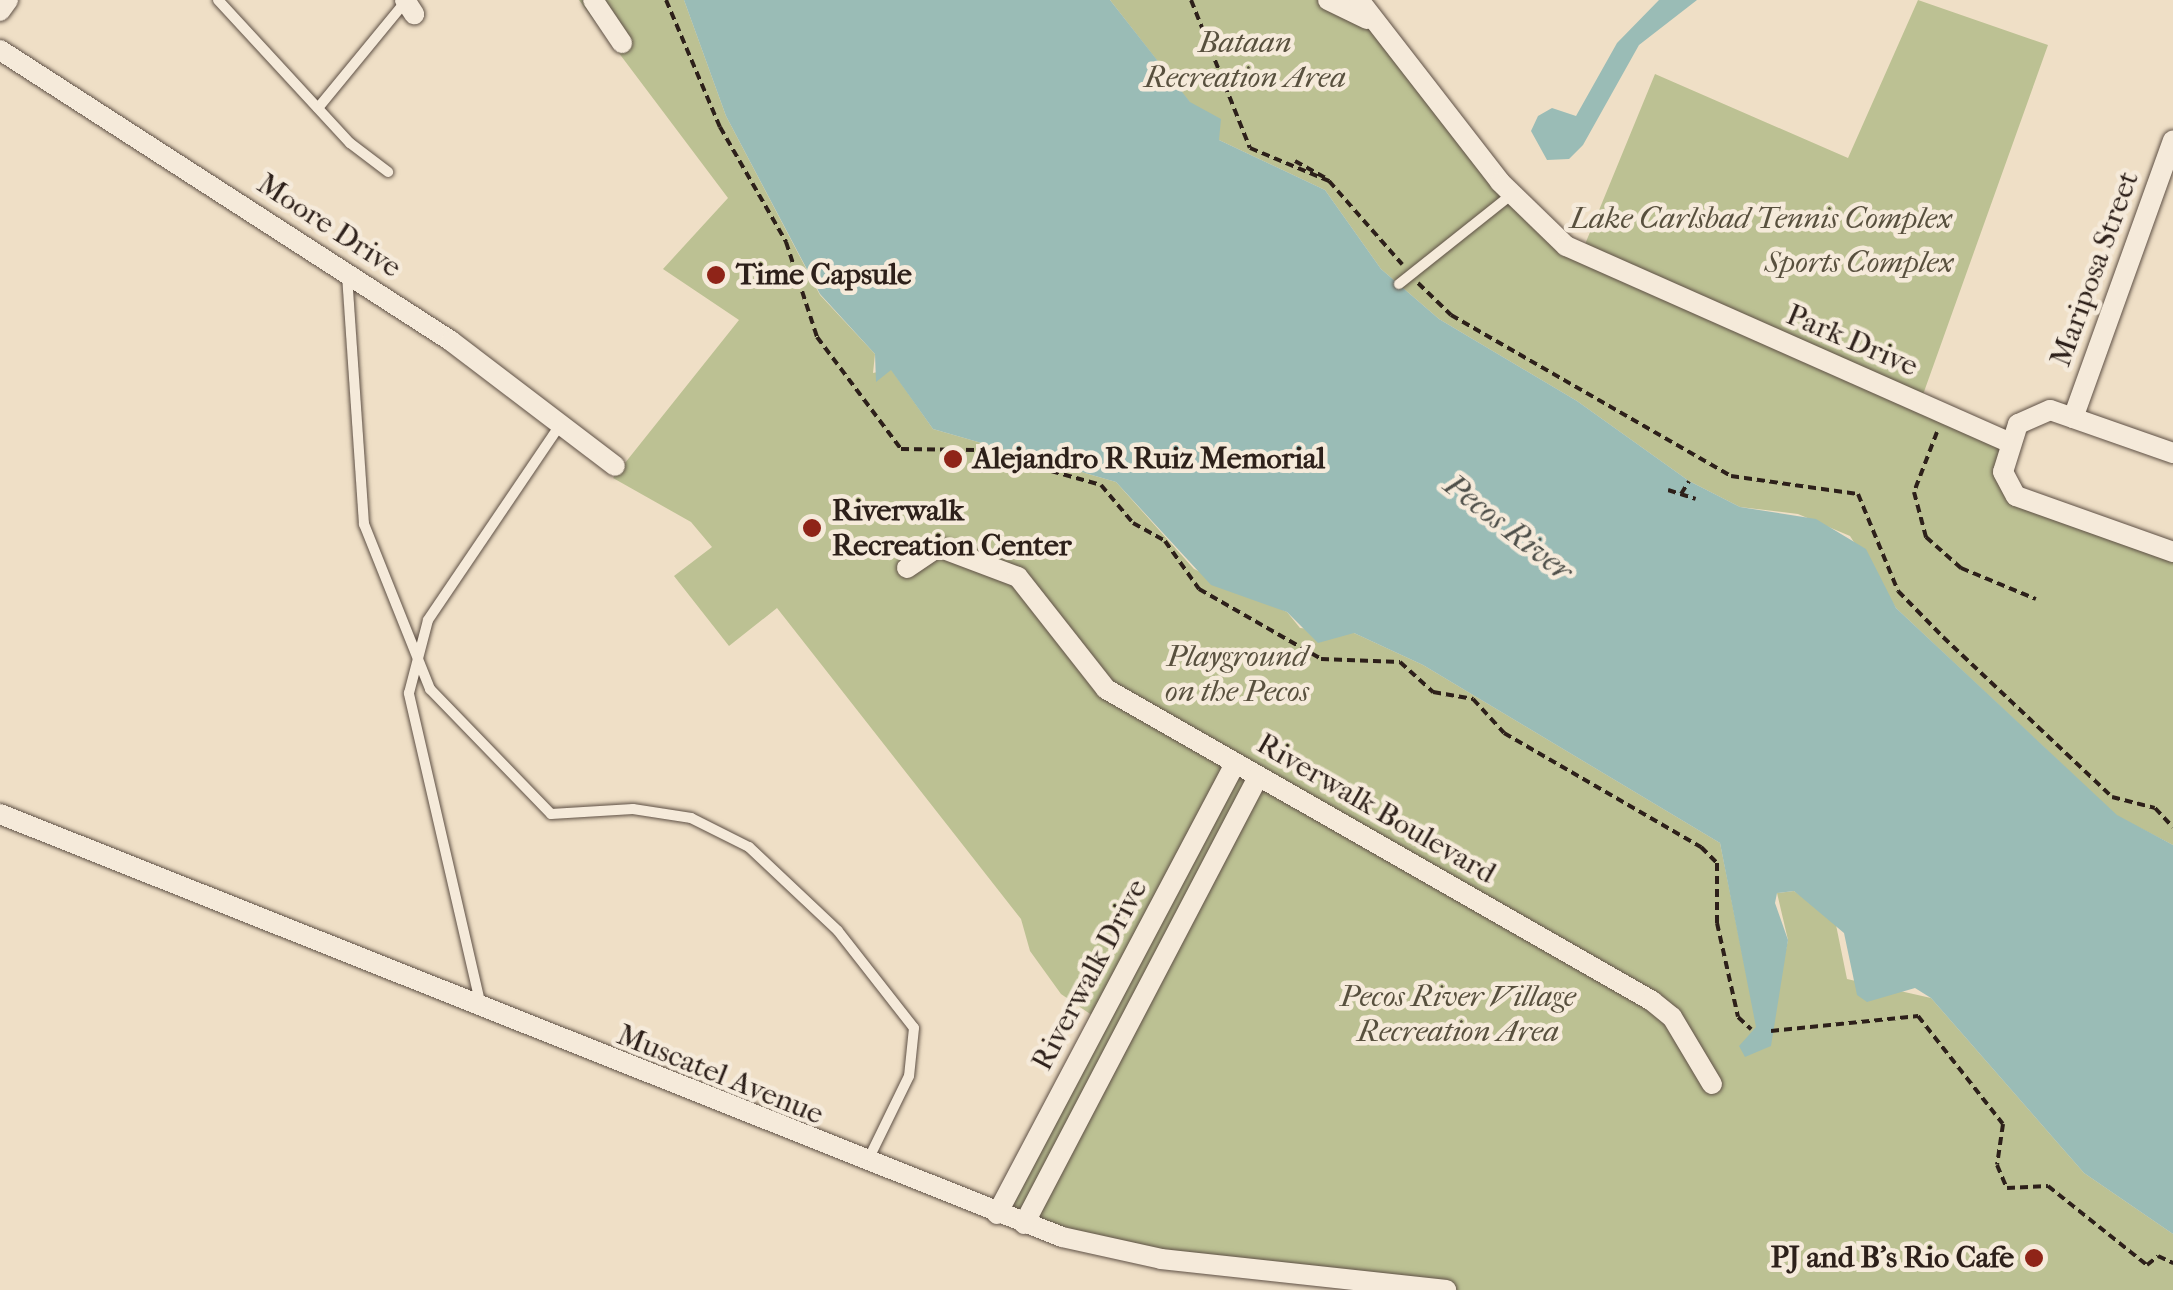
<!DOCTYPE html>
<html>
<head>
<meta charset="utf-8">
<style>
  body { margin:0 }
  #map { position:relative; width:2173px; height:1290px; overflow:hidden; background:#efdfc6; font-family:"IM FELL French Canon",serif }
  div>[style] { position:absolute }
  [style*='--x'] { left:calc(var(--x)*1px); top:calc(var(--y)*1px); width:calc(var(--w)*1px); rotate:calc(var(--a)*1deg) }
  .green>* { inset:0; background:#bcc193 }
  .water>* { inset:0; background:#9abcb6 }
  .path>* { height:4px; margin-top:-2px; transform-origin:0; background:repeating-linear-gradient(90deg,#2d201a 0 8px,transparent 0 13px) }
  .roads { filter:drop-shadow(0 0 2px #5e5045) drop-shadow(0 0 2px #5e5045) }
  .service>* { height:10px; margin:-5px; padding:0 5px; transform-origin:5px; border-radius:5px; background:#f5eada }
  .minor>* { height:20px; margin:-10px; padding:0 10px; transform-origin:10px; border-radius:10px; background:#f5eada }
  .dots>* { width:28px; height:28px; translate:-50% -50%; box-sizing:border-box; border:5px solid #f5eada; border-radius:50% }
  span { translate:-50% -50%; white-space:nowrap; text-align:center; line-height:1.15; -webkit-text-stroke:9px #f5eada; paint-order:stroke }
  .park-label { font-size:30px; color:#58503e; font-style:italic }
  .street-label { font-size:30px; color:#2d201a }
  .poi-label { font-size:30px; color:#2d201a; font-weight:700 }
  .left { translate:0 -50%; text-align:left }
  .right { translate:-100% -50%; text-align:right }
  .water-label { font-size:32px; color:#4e4f49; font-style:italic }
</style>
</head>
<body>
<div id="map">
  <div class="green">
    <div style="clip-path:polygon(579px 0,684px 0,726px 116px,820px 295px,875px 354px,873px 373px,891px 369px,933px 429px,1116px 482px,1194px 569px,1287px 612px,1300px 628px,1354px 633px,1423px 665px,1720px 843px,1757px 1027px,1769px 1030px,1788px 940px,1777px 893px,1794px 891px,1835px 920px,1847px 979px,1931px 998px,2084px 1173px,2173px 1234px,2173px 1290px,1446px 1290px,1208px 1265px,997px 1214px,1099px 1020px,1061px 994px,1030px 951px,1021px 919px,777px 608px,729px 646px,674px 576px,712px 547px,691px 522px,613px 478px,739px 320px,663px 269px,728px 198px)"></div>
    <div style="clip-path:polygon(1110px 0,1328px 0,1367px 19px,1469px 142px,1581px 254px,1655px 74px,1848px 158px,1918px 0,2048px 45px,1920px 403px,2008px 442px,2008px 486px,2173px 552px,2173px 845px,2117px 816px,1896px 608px,1850px 536px,1798px 514px,1740px 507px,1689px 481px,1577px 401px,1439px 319px,1381px 269px,1325px 190px,1219px 140px)"></div>
  </div>
  <div class="water">
    <div style="clip-path:polygon(684px 0,1110px 0,1190px 102px,1221px 119px,1219px 140px,1325px 190px,1381px 269px,1439px 319px,1577px 401px,1689px 481px,1740px 507px,1816px 519px,1866px 549px,1896px 608px,2117px 815px,2173px 845px,2173px 1234px,2084px 1173px,1931px 998px,1915px 988px,1867px 1002px,1857px 995px,1844px 933px,1794px 891px,1777px 893px,1775px 903px,1788px 940px,1771px 1046px,1745px 1057px,1739px 1046px,1756px 1027px,1720px 843px,1423px 665px,1354px 633px,1318px 643px,1287px 612px,1211px 585px,1116px 482px,933px 429px,891px 370px,876px 382px,875px 354px,820px 294px,726px 116px)"></div>
    <div style="clip-path:polygon(1659px 0,1697px 0,1639px 45px,1583px 145px,1569px 159px,1547px 160px,1531px 131px,1538px 116px,1552px 108px,1576px 116px,1617px 43px)"></div>
  </div>
  <div class="path">
    <div style="--x:666;--y:0;--w:138;--a:67"></div>
    <div style="--x:720;--y:127;--w:133;--a:60.1"></div>
    <div style="--x:786;--y:242;--w:100;--a:71.9"></div>
    <div style="--x:817;--y:337;--w:140;--a:53.1"></div>
    <div style="--x:901;--y:449;--w:75;--a:0.8"></div>
    <div style="--x:976;--y:450;--w:130;--a:15.6"></div>
    <div style="--x:1101;--y:485;--w:50;--a:49.9"></div>
    <div style="--x:1133;--y:523;--w:37;--a:29"></div>
    <div style="--x:1165;--y:541;--w:59;--a:54.7"></div>
    <div style="--x:1199;--y:589;--w:141;--a:29.8"></div>
    <div style="--x:1321;--y:659;--w:79;--a:2.2"></div>
    <div style="--x:1400;--y:662;--w:45;--a:42.3"></div>
    <div style="--x:1433;--y:692;--w:41;--a:9.9"></div>
    <div style="--x:1473;--y:699;--w:46;--a:47.6"></div>
    <div style="--x:1504;--y:733;--w:228;--a:30.1"></div>
    <div style="--x:1701;--y:847;--w:23;--a:45"></div>
    <div style="--x:1717;--y:863;--w:60;--a:90"></div>
    <div style="--x:1717;--y:923;--w:96;--a:77.4"></div>
    <div style="--x:1738;--y:1017;--w:18;--a:43"></div>
    <div style="--x:1191;--y:0;--w:159;--a:68.3"></div>
    <div style="--x:1250;--y:148;--w:86;--a:22.7"></div>
    <div style="--x:1329;--y:181;--w:111;--a:48.7"></div>
    <div style="--x:1295;--y:161;--w:35;--a:29"></div>
    <div style="--x:1418;--y:283;--w:46;--a:44.1"></div>
    <div style="--x:1451;--y:315;--w:323;--a:29.9"></div>
    <div style="--x:1731;--y:476;--w:128;--a:8.1"></div>
    <div style="--x:1858;--y:494;--w:105;--a:67.6"></div>
    <div style="--x:1898;--y:591;--w:64;--a:45.6"></div>
    <div style="--x:1943;--y:637;--w:233;--a:43.4"></div>
    <div style="--x:2112;--y:797;--w:44;--a:14.3"></div>
    <div style="--x:2155;--y:808;--w:26;--a:47"></div>
    <div style="--x:1937;--y:432;--w:64;--a:111"></div>
    <div style="--x:1914;--y:492;--w:47;--a:75.1"></div>
    <div style="--x:1926;--y:537;--w:47;--a:41.5"></div>
    <div style="--x:1961;--y:568;--w:81;--a:22.5"></div>
    <div style="--x:1668;--y:490;--w:29;--a:18"></div>
    <div style="--x:1681;--y:494;--w:15;--a:-58"></div>
    <div style="--x:1771;--y:1031;--w:148;--a:-5.8"></div>
    <div style="--x:1918;--y:1016;--w:137;--a:51.8"></div>
    <div style="--x:2003;--y:1124;--w:41;--a:98.3"></div>
    <div style="--x:1997;--y:1165;--w:25;--a:67"></div>
    <div style="--x:2007;--y:1188;--w:41;--a:-2.8"></div>
    <div style="--x:2048;--y:1186;--w:127;--a:38.6"></div>
    <div style="--x:2147;--y:1265;--w:14;--a:-39"></div>
    <div style="--x:2158;--y:1256;--w:17;--a:25"></div>
  </div>
  <div class="roads">
    <div class="service">
      <div style="--x:218;--y:0;--w:195;--a:47.3"></div>
      <div style="--x:350;--y:143;--w:48;--a:37.3"></div>
      <div style="--x:318;--y:108;--w:139;--a:-50.6"></div>
      <div style="--x:347;--y:275;--w:250;--a:86.1"></div>
      <div style="--x:364;--y:524;--w:178;--a:68.2"></div>
      <div style="--x:430;--y:689;--w:174;--a:45.9"></div>
      <div style="--x:551;--y:814;--w:82;--a:-3.5"></div>
      <div style="--x:633;--y:809;--w:59;--a:8.8"></div>
      <div style="--x:691;--y:818;--w:65;--a:26.6"></div>
      <div style="--x:749;--y:847;--w:122;--a:43.3"></div>
      <div style="--x:838;--y:931;--w:123;--a:51.9"></div>
      <div style="--x:914;--y:1028;--w:48;--a:95.9"></div>
      <div style="--x:909;--y:1076;--w:93;--a:116"></div>
      <div style="--x:1399;--y:284;--w:143;--a:-38.5"></div>
      <div style="--x:481;--y:1006;--w:321;--a:-103"></div>
      <div style="--x:409;--y:693;--w:75;--a:-75.4"></div>
      <div style="--x:428;--y:620;--w:235;--a:-55.9"></div>
    </div>
    <div class="minor">
      <div style="--x:405;--y:0;--w:17;--a:57"></div>
      <div style="--x:593;--y:0;--w:52;--a:56"></div>
      <div style="--x:1328;--y:0;--w:43;--a:26"></div>
      <div style="--x:1359;--y:0;--w:230;--a:52.2"></div>
      <div style="--x:1500;--y:182;--w:92;--a:44.1"></div>
      <div style="--x:1566;--y:246;--w:484;--a:23.9"></div>
      <div style="--x:0;--y:11;--w:14;--a:-54"></div>
      <div style="--x:0;--y:50;--w:537;--a:32.83"></div>
      <div style="--x:451;--y:341;--w:206;--a:37.3"></div>
      <div style="--x:2073;--y:418;--w:295;--a:-70.2"></div>
      <div style="--x:2173;--y:453;--w:130;--a:-160.7"></div>
      <div style="--x:2050;--y:410;--w:35;--a:156"></div>
      <div style="--x:2018;--y:424;--w:50;--a:107.4"></div>
      <div style="--x:2003;--y:472;--w:27;--a:62"></div>
      <div style="--x:2016;--y:496;--w:167;--a:19.6"></div>
      <div style="--x:907;--y:568;--w:37;--a:-34"></div>
      <div style="--x:938;--y:547;--w:85;--a:20.6"></div>
      <div style="--x:1018;--y:577;--w:142;--a:51.8"></div>
      <div style="--x:1106;--y:689;--w:629;--a:29.74"></div>
      <div style="--x:1652;--y:1001;--w:26;--a:39"></div>
      <div style="--x:1672;--y:1017;--w:78;--a:59.2"></div>
      <div style="--x:0;--y:814;--w:1143;--a:21.72"></div>
      <div style="--x:1062;--y:1237;--w:101;--a:12.5"></div>
      <div style="--x:1161;--y:1259;--w:287;--a:6.2"></div>
      <div style="--x:997;--y:1214;--w:509;--a:-62.13"></div>
      <div style="--x:1024;--y:1224;--w:505;--a:-62.37"></div>
    </div>
  </div>
  <div class="dots">
    <div style="left:716px;top:275px;background:#8f2418"></div>
    <div style="left:953px;top:459px;background:#8f2418"></div>
    <div style="left:812px;top:528px;background:#8f2418"></div>
    <div style="left:2034px;top:1258px;background:#8f2418"></div>
  </div>
  <div class="park-label">
    <span style="left:1245px;top:60px">Bataan<br>Recreation Area</span>
    <span style="left:1761px;top:219px">Lake Carlsbad Tennis Complex</span>
    <span style="left:1859px;top:263px">Sports Complex</span>
    <span style="left:1237px;top:674px">Playground<br>on the Pecos</span>
    <span style="left:1458px;top:1014px">Pecos River Village<br>Recreation Area</span>
  </div>
  <div class="street-label">
    <span style="left:329px;top:226px;rotate:33deg">Moore Drive</span>
    <span style="left:2095px;top:269px;rotate:-70deg">Mariposa Street</span>
    <span style="left:1852px;top:341px;rotate:23deg">Park Drive</span>
    <span style="left:1376px;top:809px;rotate:30deg">Riverwalk Boulevard</span>
    <span style="left:1090px;top:975px;rotate:-62deg">Riverwalk Drive</span>
    <span style="left:720px;top:1075px;rotate:22deg">Muscatel Avenue</span>
  </div>
  <div class="poi-label">
    <span class="left" style="left:736px;top:275px">Time Capsule</span>
    <span class="left" style="left:973px;top:459px">Alejandro R Ruiz Memorial</span>
    <span class="left" style="left:832px;top:528px">Riverwalk<br>Recreation Center</span>
    <span class="right" style="left:2014px;top:1258px">PJ and B's Rio Cafe</span>
  </div>
  <div class="water-label">
    <span style="left:1508px;top:528px;rotate:38deg">Pecos River</span>
  </div>
</div>
</body>
</html>
